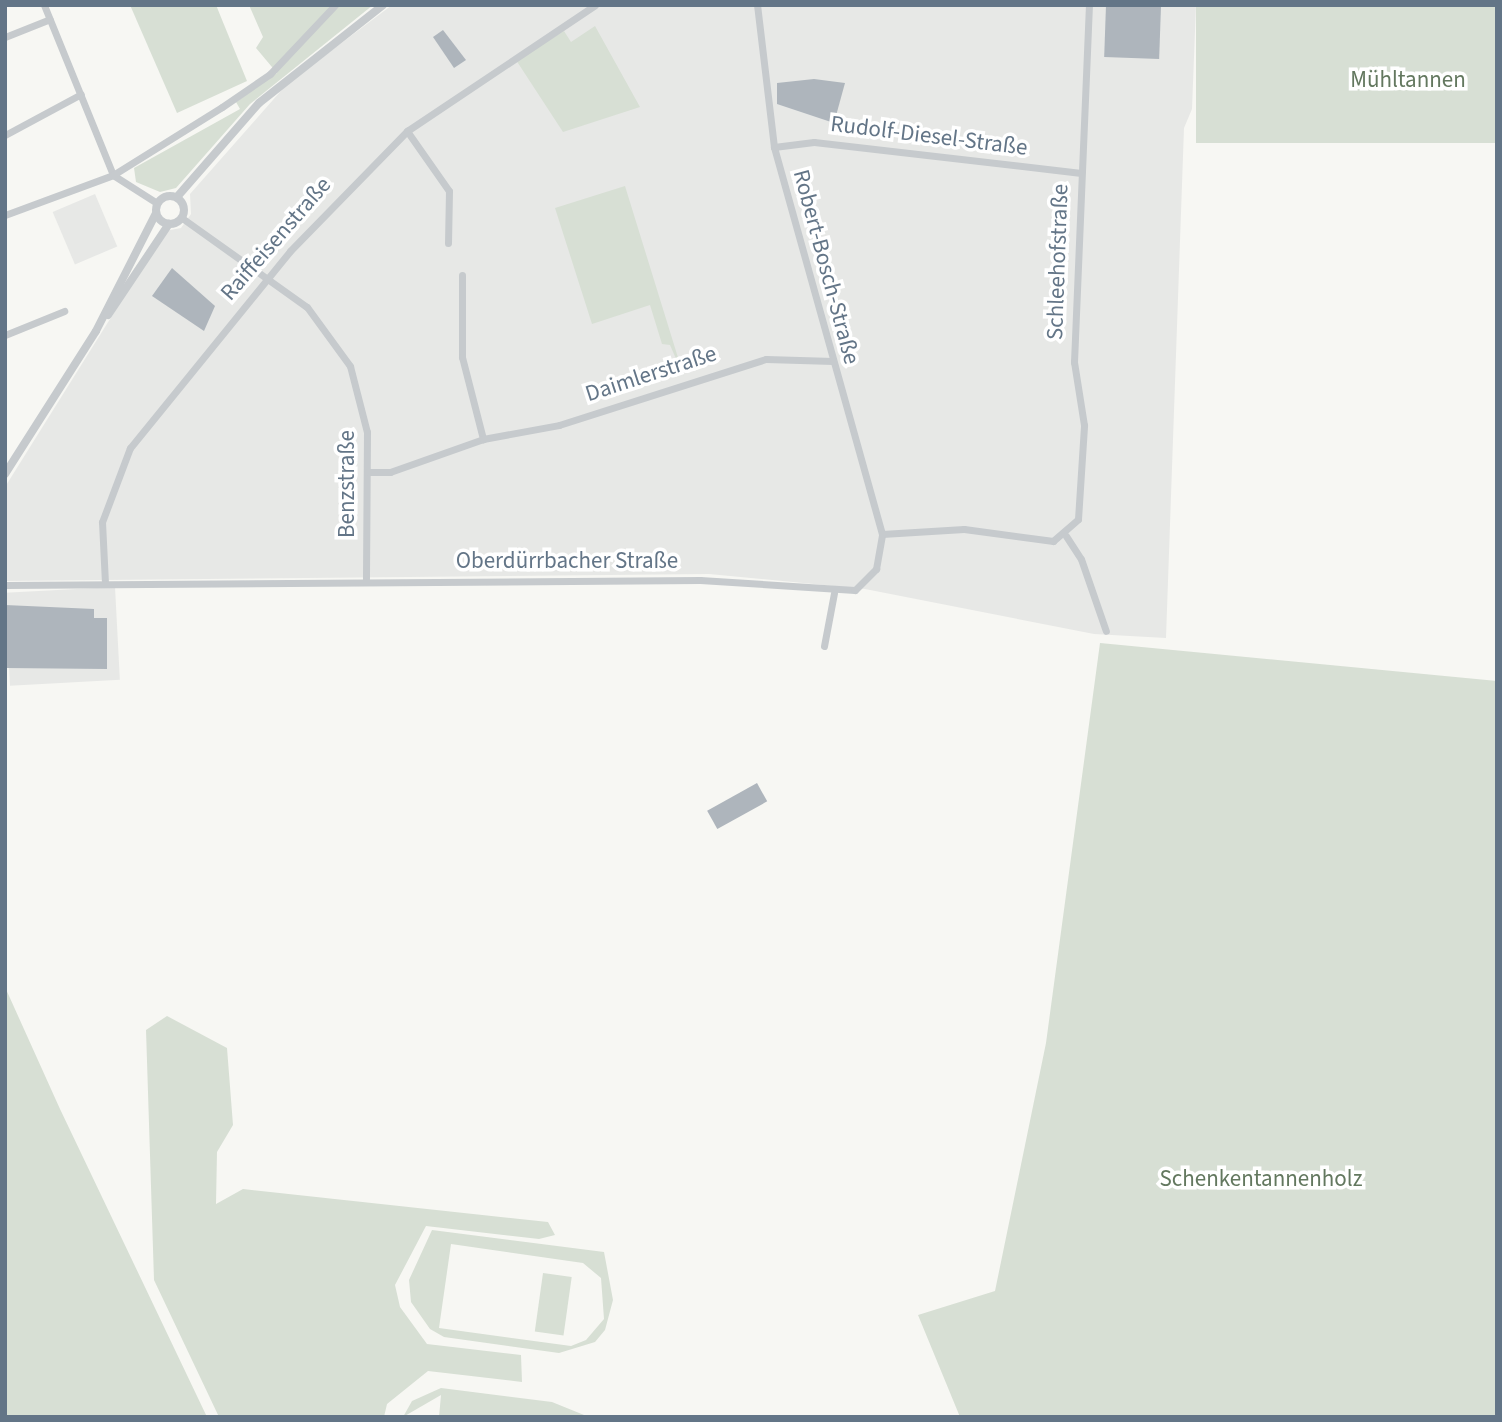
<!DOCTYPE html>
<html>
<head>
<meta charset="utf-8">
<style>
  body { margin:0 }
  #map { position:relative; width:1502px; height:1422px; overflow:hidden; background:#f7f7f3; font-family:"Source Sans 3",sans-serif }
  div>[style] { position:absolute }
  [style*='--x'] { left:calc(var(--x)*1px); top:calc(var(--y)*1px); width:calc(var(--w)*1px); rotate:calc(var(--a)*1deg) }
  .built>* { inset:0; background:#e7e8e6; transform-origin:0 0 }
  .green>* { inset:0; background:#d7dfd4; transform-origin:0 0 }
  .building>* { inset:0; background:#aeb5bc; transform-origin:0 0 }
  .minor>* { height:7px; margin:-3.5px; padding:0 3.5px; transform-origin:3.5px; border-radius:3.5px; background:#c6cacd }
  .tertiary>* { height:8px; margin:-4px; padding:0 4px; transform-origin:4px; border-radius:4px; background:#c6cacd }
  .tertiary>.ring { margin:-4px; padding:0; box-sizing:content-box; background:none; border:8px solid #c6cacd; border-radius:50% }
  span { translate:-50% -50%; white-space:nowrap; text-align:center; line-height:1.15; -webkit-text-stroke:7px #fff; paint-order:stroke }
  .park-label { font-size:23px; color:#63785f }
  .street-label { font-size:23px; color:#637587 }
  .frame { position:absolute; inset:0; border:7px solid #637587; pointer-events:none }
</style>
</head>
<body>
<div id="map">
  <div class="built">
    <div style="clip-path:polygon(392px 5px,1196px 5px,1192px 109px,1184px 128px,1166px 638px,1094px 634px,865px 589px,709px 574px,5px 581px,5px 487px,165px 231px,181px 228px,191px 214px,190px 194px,287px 84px)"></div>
    <div style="left:95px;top:194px;width:57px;height:46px;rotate:67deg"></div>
    <div style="left:115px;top:587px;width:93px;height:110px;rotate:87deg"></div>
  </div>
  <div class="green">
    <div style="clip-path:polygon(130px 5px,216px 5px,247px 81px,177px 113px)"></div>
    <div style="clip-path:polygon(249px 5px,373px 5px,250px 104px,176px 188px,160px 192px,136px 182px,134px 168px,240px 109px,236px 102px,277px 73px,256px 48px,263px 37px)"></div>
    <div style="left:1196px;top:5px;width:301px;height:138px"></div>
    <div style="clip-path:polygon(595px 26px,640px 107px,563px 132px,516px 60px,564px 31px,571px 42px)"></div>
    <div style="clip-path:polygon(625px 186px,684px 377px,670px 345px,662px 344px,650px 305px,592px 324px,555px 208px)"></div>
    <div style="clip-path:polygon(1100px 643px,1497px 681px,1497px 1417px,960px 1417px,918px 1315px,995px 1291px,1046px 1043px)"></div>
    <div style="clip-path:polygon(5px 987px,60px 1109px,207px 1417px,5px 1417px)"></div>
    <div style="clip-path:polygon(167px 1016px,227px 1048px,233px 1125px,217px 1152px,216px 1204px,243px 1189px,548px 1222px,555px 1235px,539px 1239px,426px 1226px,395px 1285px,400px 1307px,427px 1344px,521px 1355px,522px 1382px,428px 1371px,387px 1404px,384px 1417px,219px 1417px,154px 1280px,146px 1030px)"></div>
    <div style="clip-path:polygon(evenodd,432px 1230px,604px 1252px,613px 1300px,605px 1330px,595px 1342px,559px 1353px,444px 1337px,430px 1329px,411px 1302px,409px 1280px,432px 1230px,451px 1244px,583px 1263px,601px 1278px,604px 1319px,586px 1340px,571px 1346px,439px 1328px,451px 1244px)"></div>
    <div style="left:543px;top:1273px;width:29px;height:59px;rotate:8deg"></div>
    <div style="clip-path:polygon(441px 1388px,552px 1402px,589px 1417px,439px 1417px,441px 1395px,403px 1417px,412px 1401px)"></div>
  </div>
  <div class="building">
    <div style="left:1106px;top:5px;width:55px;height:52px;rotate:2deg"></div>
    <div style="clip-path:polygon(443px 30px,466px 60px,454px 68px,433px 37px)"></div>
    <div style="clip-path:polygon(814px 79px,845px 83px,834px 123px,777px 104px,777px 83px)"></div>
    <div style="clip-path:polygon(172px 268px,215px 306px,204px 331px,152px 296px)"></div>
    <div style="clip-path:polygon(5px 605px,94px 609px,94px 618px,107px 618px,107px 669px,5px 668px)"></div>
    <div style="left:757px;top:783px;width:21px;height:57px;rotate:61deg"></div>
  </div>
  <div class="minor">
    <div style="--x:44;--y:5;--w:183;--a:67.9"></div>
    <div style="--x:5;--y:37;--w:48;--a:-21.8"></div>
    <div style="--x:407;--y:131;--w:73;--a:55"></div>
    <div style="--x:449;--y:191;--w:52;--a:91.1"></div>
    <div style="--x:5;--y:135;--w:86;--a:-28.3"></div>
    <div style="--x:774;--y:147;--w:40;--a:-7.1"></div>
    <div style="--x:814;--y:142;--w:269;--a:6.6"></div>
    <div style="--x:113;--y:175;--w:52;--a:32.5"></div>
    <div style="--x:5;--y:215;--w:115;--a:-20.3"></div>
    <div style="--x:113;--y:175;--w:128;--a:-32"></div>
    <div style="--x:222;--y:107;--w:58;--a:-34.5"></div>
    <div style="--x:270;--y:74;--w:95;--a:-46.7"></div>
    <div style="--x:182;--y:218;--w:153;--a:35.5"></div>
    <div style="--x:307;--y:307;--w:73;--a:53.9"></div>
    <div style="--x:350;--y:366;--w:68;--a:75.6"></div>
    <div style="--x:367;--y:432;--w:148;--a:90.4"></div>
    <div style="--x:462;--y:275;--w:82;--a:90"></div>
    <div style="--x:462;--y:357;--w:85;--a:75.6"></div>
    <div style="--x:5;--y:335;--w:64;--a:-22.1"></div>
    <div style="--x:367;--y:472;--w:23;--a:0"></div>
    <div style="--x:390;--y:472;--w:99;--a:-19.5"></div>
    <div style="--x:483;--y:439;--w:77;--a:-10.4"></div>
    <div style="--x:559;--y:425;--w:217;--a:-17.7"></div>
    <div style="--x:766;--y:359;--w:67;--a:1.7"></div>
    <div style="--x:882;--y:534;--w:82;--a:-3.5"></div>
    <div style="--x:964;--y:529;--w:90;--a:7.7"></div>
    <div style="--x:1053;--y:541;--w:33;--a:-41"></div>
    <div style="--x:1078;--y:519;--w:94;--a:-86.3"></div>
    <div style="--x:1084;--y:425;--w:64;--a:-99"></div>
    <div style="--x:1074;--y:362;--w:357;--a:-87.6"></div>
    <div style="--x:1066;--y:536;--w:27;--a:57"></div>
    <div style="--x:1081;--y:559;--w:76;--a:70.9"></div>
    <div style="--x:105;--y:583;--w:61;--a:-92.8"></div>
    <div style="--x:102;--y:522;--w:79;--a:-69.3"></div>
    <div style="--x:130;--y:448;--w:254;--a:-50.9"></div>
    <div style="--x:290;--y:251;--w:168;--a:-45.7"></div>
    <div style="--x:407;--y:131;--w:226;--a:-33.8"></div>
    <div style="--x:5;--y:585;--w:695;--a:-0.41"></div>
    <div style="--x:700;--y:580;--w:155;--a:3.7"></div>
    <div style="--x:855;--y:590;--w:30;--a:-45"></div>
    <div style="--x:876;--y:569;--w:36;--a:-80"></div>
    <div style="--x:882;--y:534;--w:402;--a:-105.6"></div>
    <div style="--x:774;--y:147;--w:143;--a:-96.8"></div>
    <div style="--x:824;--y:646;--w:54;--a:-79.3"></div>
  </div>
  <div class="tertiary">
    <div class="ring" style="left:156px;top:196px;width:20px;height:20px"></div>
    <div style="--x:177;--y:197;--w:125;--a:-48.9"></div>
    <div style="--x:259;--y:103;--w:158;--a:-38.3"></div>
    <div style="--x:108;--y:315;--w:110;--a:-56.2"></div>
    <div style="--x:5;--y:474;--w:169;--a:-57.5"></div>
    <div style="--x:96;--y:331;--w:132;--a:-63"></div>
  </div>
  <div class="park-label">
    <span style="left:1408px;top:80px">Mühltannen</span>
    <span style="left:1261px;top:1179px">Schenkentannenholz</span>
  </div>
  <div class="street-label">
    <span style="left:929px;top:136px;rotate:7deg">Rudolf-Diesel-Straße</span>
    <span style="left:276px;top:239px;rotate:-49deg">Raiffeisenstraße</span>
    <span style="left:1058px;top:262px;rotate:-88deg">Schleehofstraße</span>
    <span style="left:826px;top:267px;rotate:75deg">Robert-Bosch-Straße</span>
    <span style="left:651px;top:374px;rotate:-18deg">Daimlerstraße</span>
    <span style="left:347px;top:484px;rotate:-90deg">Benzstraße</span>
    <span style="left:567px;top:561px">Oberdürrbacher Straße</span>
  </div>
  <div class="frame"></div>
</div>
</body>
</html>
